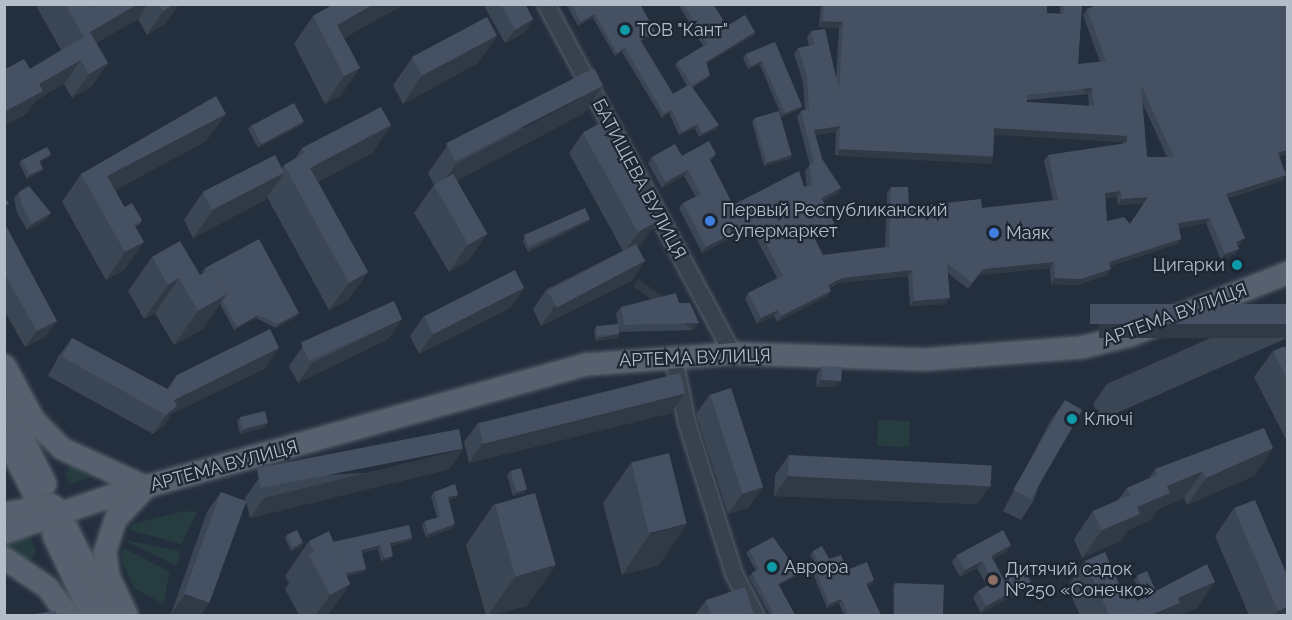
<!DOCTYPE html>
<html>
<head>
<meta charset="utf-8">
<style>
  body { margin:0 }
  #map { position:relative; width:1292px; height:620px; overflow:hidden; background:#242f3e; font-family:Raleway,sans-serif }
  div>[style] { position:absolute }
  [style*='--x'] { left:calc(var(--x)*1px); top:calc(var(--y)*1px); width:calc(var(--w)*1px); rotate:calc(var(--a)*1deg) }
  .green>* { inset:0; background:#263c3f; transform-origin:0 0 }
  .roads { filter:drop-shadow(0 0 2px #565f6c) drop-shadow(0 0 2px #565f6c) }
  .minor>* { height:16px; margin:-8px; padding:0 8px; transform-origin:8px; border-radius:8px; background:#38414e }
  .major>* { height:21px; margin:-10.5px; padding:0 10.5px; transform-origin:10.5px; border-radius:10.5px; background:#56606e }
  .wall>* { inset:0; background:#3b4654 }
  .shaded-wall>* { inset:0; background:#303945; transform-origin:0 0 }
  .building>* { inset:0; background:#455162; transform-origin:0 0 }
  .dots>* { width:16px; height:16px; translate:-50% -50%; box-sizing:border-box; border:3px solid #1d2633; border-radius:50% }
  span { translate:-50% -50%; white-space:nowrap; text-align:center; line-height:1.15; -webkit-text-stroke:4.5px #1d2633; paint-order:stroke }
  .poi-label { font-size:18px; color:#b4bcc9 }
  .left { translate:0 -50%; text-align:left }
  .right { translate:-100% -50%; text-align:right }
  .street-label { font-size:18px; color:#b4bcc9 }
  .frame { position:absolute; inset:0; border:6px solid #b4bcc9; pointer-events:none }
</style>
</head>
<body>
<div id="map">
  <div class="green">
    <div style="left:878px;top:420px;width:32px;height:26px;rotate:2deg"></div>
    <div style="clip-path:polygon(71px 465px,89px 475px,89px 478px,70px 484px,65px 474px)"></div>
    <div style="clip-path:polygon(183px 511px,197px 512px,181px 544px,129px 530px,133px 524px)"></div>
    <div style="clip-path:polygon(28px 534px,36px 550px,30px 563px,5px 550px,4px 541px)"></div>
    <div style="clip-path:polygon(124px 540px,179px 551px,179px 562px,175px 565px)"></div>
    <div style="clip-path:polygon(123px 548px,170px 572px,163px 604px,134px 588px,122px 562px)"></div>
  </div>
  <div class="roads">
    <div class="minor">
      <div style="--x:546;--y:4;--w:395;--a:61.9"></div>
      <div style="--x:673;--y:355;--w:69;--a:78.4"></div>
      <div style="--x:687;--y:423;--w:158;--a:72.7"></div>
      <div style="--x:734;--y:574;--w:47;--a:62.4"></div>
    </div>
    <div class="major">
      <div style="--x:4;--y:365;--w:61;--a:61.8"></div>
      <div style="--x:33;--y:419;--w:40;--a:46"></div>
      <div style="--x:61;--y:448;--w:94;--a:24.6"></div>
      <div style="--x:4;--y:402;--w:91;--a:63.2"></div>
      <div style="--x:4;--y:436;--w:61;--a:62.6"></div>
      <div style="--x:4;--y:513;--w:49;--a:-9.5"></div>
      <div style="--x:67;--y:529;--w:97;--a:63.7"></div>
      <div style="--x:4;--y:532;--w:108;--a:-18.9"></div>
      <div style="--x:106;--y:497;--w:499;--a:-15.5"></div>
      <div style="--x:587;--y:364;--w:145;--a:-4.3"></div>
      <div style="--x:732;--y:353;--w:192;--a:1.8"></div>
      <div style="--x:924;--y:359;--w:157;--a:-4.4"></div>
      <div style="--x:1081;--y:347;--w:49;--a:-14"></div>
      <div style="--x:1129;--y:335;--w:171;--a:-21.6"></div>
      <div style="--x:53;--y:535;--w:90;--a:64.3"></div>
      <div style="--x:4;--y:558;--w:52;--a:34"></div>
      <div style="--x:47;--y:587;--w:36;--a:54"></div>
      <div style="--x:127;--y:616;--w:44;--a:-115.4"></div>
      <div style="--x:108;--y:576;--w:26;--a:-97"></div>
      <div style="--x:105;--y:550;--w:33;--a:-72"></div>
      <div style="--x:115;--y:519;--w:44;--a:-46.8"></div>
    </div>
  </div>
  <div class="wall">
    <div style="clip-path:polygon(35px 4px,91px 4px,93px 7px,98px 4px,179px 4px,165px 24px,147px 35px,138px 19px,96px 43px,108px 63px,91px 87px,72px 98px,64px 84px,36px 100px,26px 114px,4px 126px,4px 70px,30px 69px,61px 50px)"></div>
    <div style="clip-path:polygon(334px 4px,405px 4px,344px 38px,360px 68px,340px 96px,325px 104px,294px 44px,313px 16px)"></div>
    <div style="clip-path:polygon(483px 4px,525px 4px,533px 19px,524px 33px,505px 43px)"></div>
    <div style="clip-path:polygon(566px 4px,640px 4px,653px 34px,641px 41px,673px 94px,687px 86px,675px 65px,677px 62px,703px 46px,678px 4px,713px 4px,727px 26px,755px 32px,753px 36px,707px 63px,708px 78px,692px 88px,719px 125px,716px 129px,699px 137px,695px 128px,679px 135px,669px 113px,662px 118px,622px 52px,615px 56px,593px 18px,578px 26px)"></div>
    <div style="clip-path:polygon(evenodd,821px 4px,1047px 4px,1047px 13px,1060px 14px,1060px 4px,1082px 4px,1078px 64px,1100px 62px,1083px 15px,1087px 9px,1279px 157px,1286px 175px,1282px 181px,1228px 198px,1245px 238px,1241px 243px,1238px 245px,1235px 254px,1221px 260px,1206px 223px,1179px 228px,1181px 239px,1177px 244px,1110px 266px,1107px 275px,1077px 285px,1051px 284px,1050px 268px,979px 275px,968px 289px,948px 273px,946px 304px,910px 306px,908px 276px,838px 283px,830px 288px,827px 296px,777px 322px,774px 316px,757px 324px,745px 299px,748px 293px,777px 278px,755px 236px,746px 240px,742px 232px,702px 253px,679px 208px,683px 203px,696px 197px,684px 176px,662px 188px,648px 163px,652px 157px,716px 154px,710px 161px,733px 205px,807px 186px,805px 171px,810px 165px,797px 117px,801px 111px,805px 110px,803px 82px,794px 54px,798px 48px,809px 46px,807px 37px,811px 31px,836px 77px,839px 28px,819px 27px,821px 4px,1088px 94px,1089px 106px,1027px 102px,1027px 100px,1088px 94px,821px 4px,1142px 102px,1167px 157px,1147px 157px,1142px 102px,821px 4px,836px 132px,835px 155px,989px 162px,993px 156px,994px 134px,1123px 142px,1123px 144px,1048px 155px,1044px 161px,1053px 200px,982px 208px,909px 207px,891px 187px,887px 193px,885px 247px,823px 255px,814px 237px,830px 229px,834px 223px,823px 201px,837px 194px,841px 188px,822px 159px,815px 135px,836px 132px,821px 4px,1117px 197px,1118px 205px,1144px 203px,1130px 224px,1107px 221px,1105px 198px,1117px 197px)"></div>
    <div style="clip-path:polygon(497px 36px,478px 63px,403px 104px,393px 85px,412px 58px)"></div>
    <div style="clip-path:polygon(775px 42px,802px 106px,800px 109px,782px 117px,760px 65px,748px 69px,743px 58px,746px 54px)"></div>
    <div style="clip-path:polygon(584px 113px,456px 181px,487px 234px,468px 261px,449px 272px,414px 213px,434px 185px,428px 173px,447px 146px)"></div>
    <div style="clip-path:polygon(226px 114px,206px 141px,115px 190px,124px 207px,142px 220px,140px 224px,135px 227px,125px 269px,106px 280px,62px 202px,81px 174px)"></div>
    <div style="clip-path:polygon(754px 119px,790px 159px,764px 166px,752px 122px)"></div>
    <div style="clip-path:polygon(602px 122px,643px 242px,637px 246px,645px 261px,631px 281px,541px 326px,533px 309px,547px 289px,623px 251px,569px 153px,583px 133px)"></div>
    <div style="clip-path:polygon(251px 125px,301px 125px,258px 148px,248px 129px)"></div>
    <div style="clip-path:polygon(391px 125px,372px 153px,318px 182px,368px 272px,348px 300px,329px 310px,267px 197px,265px 200px,193px 238px,184px 220px,203px 192px,282px 168px,284px 165px,295px 159px,302px 148px)"></div>
    <div style="clip-path:polygon(51px 154px,48px 158px,40px 162px,43px 169px,40px 172px,27px 179px,19px 163px,22px 160px)"></div>
    <div style="clip-path:polygon(19px 192px,51px 213px,46px 220px,27px 230px,17px 213px,14px 198px)"></div>
    <div style="clip-path:polygon(590px 219px,588px 222px,528px 252px,523px 241px,525px 237px)"></div>
    <div style="clip-path:polygon(4px 222px,45px 337px,25px 347px,4px 310px)"></div>
    <div style="clip-path:polygon(152px 257px,200px 275px,203px 273px,202px 272px,205px 268px,296px 317px,276px 328px,256px 318px,234px 330px,220px 304px,203px 329px,174px 345px,155px 313px,144px 319px,128px 291px)"></div>
    <div style="clip-path:polygon(524px 288px,510px 308px,419px 354px,410px 336px,424px 316px)"></div>
    <div style="clip-path:polygon(679px 303px,694px 330px,619px 332px,619px 334px,617px 338px,596px 341px,594px 331px,596px 327px,618px 324px,616px 314px,621px 307px)"></div>
    <div style="clip-path:polygon(1287px 304px,1287px 338px,1101px 420px,1093px 404px,1107px 384px)"></div>
    <div style="clip-path:polygon(402px 319px,388px 339px,298px 383px,289px 366px,303px 346px)"></div>
    <div style="clip-path:polygon(72px 338px,167px 389px,177px 375px,266px 368px,171px 414px,164px 425px,153px 434px,48px 376px,58px 357px)"></div>
    <div style="clip-path:polygon(1273px 351px,1287px 353px,1287px 441px,1254px 377px)"></div>
    <div style="clip-path:polygon(822px 366px,836px 387px,816px 387px,817px 374px)"></div>
    <div style="clip-path:polygon(685px 393px,671px 413px,469px 463px,464px 442px,478px 423px)"></div>
    <div style="clip-path:polygon(710px 394px,763px 487px,749px 507px,728px 514px,696px 414px)"></div>
    <div style="clip-path:polygon(1065px 400px,1034px 500px,1021px 520px,1003px 511px,1051px 420px)"></div>
    <div style="clip-path:polygon(240px 418px,268px 423px,265px 427px,240px 434px,237px 421px)"></div>
    <div style="clip-path:polygon(1273px 448px,1254px 476px,1187px 505px,1184px 498px,1158px 509px,1150px 520px,1128px 530px,1120px 541px,1082px 558px,1074px 539px,1093px 511px,1118px 500px,1127px 488px,1149px 478px,1155px 469px)"></div>
    <div style="clip-path:polygon(789px 455px,991px 485px,977px 504px,774px 496px,775px 475px)"></div>
    <div style="clip-path:polygon(631px 463px,659px 565px,622px 575px,603px 503px)"></div>
    <div style="clip-path:polygon(450px 469px,250px 518px,245px 498px,259px 478px)"></div>
    <div style="clip-path:polygon(510px 471px,524px 493px,513px 496px,507px 475px)"></div>
    <div style="clip-path:polygon(221px 492px,210px 602px,171px 614px,207px 512px)"></div>
    <div style="clip-path:polygon(434px 492px,458px 495px,456px 498px,448px 500px,453px 528px,426px 538px,422px 525px,425px 521px,437px 518px,431px 496px)"></div>
    <div style="clip-path:polygon(494px 504px,527px 606px,492px 615px,486px 615px,466px 545px)"></div>
    <div style="clip-path:polygon(1234px 508px,1287px 615px,1249px 615px,1215px 536px)"></div>
    <div style="clip-path:polygon(287px 534px,301px 547px,291px 551px,285px 538px)"></div>
    <div style="clip-path:polygon(412px 538px,410px 541px,390px 546px,390px 559px,381px 561px,378px 549px,362px 553px,366px 569px,363px 572px,347px 576px,350px 584px,328px 615px,299px 615px,285px 589px,289px 583px,285px 576px,309px 541px,333px 542px)"></div>
    <div style="clip-path:polygon(1011px 545px,1006px 552px,993px 559px,1003px 578px,1026px 589px,981px 613px,973px 598px,978px 591px,987px 586px,977px 568px,960px 577px,952px 562px,957px 555px)"></div>
    <div style="clip-path:polygon(749px 550px,799px 573px,796px 576px,779px 585px,795px 615px,770px 615px,749px 577px,752px 573px,756px 571px,746px 553px)"></div>
    <div style="clip-path:polygon(813px 551px,872px 584px,867px 586px,881px 615px,844px 615px,839px 603px,827px 608px,811px 569px,816px 564px,810px 555px)"></div>
    <div style="clip-path:polygon(1085px 561px,1126px 600px,1137px 601px,1143px 598px,1134px 580px,1137px 576px,1155px 589px,1153px 592px,1197px 608px,1179px 615px,1080px 615px,1067px 587px)"></div>
    <div style="clip-path:polygon(895px 583px,944px 615px,894px 615px,893px 587px)"></div>
    <div style="clip-path:polygon(706px 600px,754px 615px,695px 615px)"></div>
  </div>
  <div class="shaded-wall">
    <div style="clip-path:polygon(138px 4px,147px 4px,138px 19px,73px 55px,90px 32px)"></div>
    <div style="clip-path:polygon(174px 4px,179px 4px,165px 24px,147px 35px,163px 11px)"></div>
    <div style="clip-path:polygon(374px 4px,405px 4px,329px 46px,337px 25px)"></div>
    <div style="clip-path:polygon(595px 14px,593px 18px,578px 26px,581px 22px)"></div>
    <div style="clip-path:polygon(533px 19px,524px 33px,505px 43px,515px 30px)"></div>
    <div style="clip-path:polygon(823px 21px,843px 22px,839px 28px,819px 27px)"></div>
    <div style="clip-path:polygon(655px 31px,653px 34px,638px 43px,640px 40px)"></div>
    <div style="clip-path:polygon(755px 32px,753px 36px,704px 65px,706px 62px)"></div>
    <div style="clip-path:polygon(497px 36px,478px 63px,403px 104px,422px 76px)"></div>
    <div style="clip-path:polygon(625px 48px,622px 52px,615px 56px,617px 53px)"></div>
    <div style="clip-path:polygon(81px 60px,64px 84px,36px 100px,26px 114px,4px 126px,4px 112px,39px 84px)"></div>
    <div style="clip-path:polygon(762px 61px,760px 65px,748px 69px,751px 66px)"></div>
    <div style="clip-path:polygon(108px 63px,91px 87px,72px 98px,89px 74px)"></div>
    <div style="clip-path:polygon(360px 68px,340px 96px,325px 104px,344px 76px)"></div>
    <div style="clip-path:polygon(710px 75px,708px 78px,689px 89px,692px 86px)"></div>
    <div style="clip-path:polygon(603px 86px,584px 113px,437px 191px,456px 164px)"></div>
    <div style="left:1092px;top:88px;width:7px;height:65px;rotate:124deg"></div>
    <div style="clip-path:polygon(802px 106px,800px 109px,782px 117px,785px 113px)"></div>
    <div style="clip-path:polygon(672px 110px,669px 113px,662px 118px,664px 114px)"></div>
    <div style="clip-path:polygon(226px 114px,206px 141px,95px 200px,107px 176px)"></div>
    <div style="clip-path:polygon(304px 122px,301px 125px,258px 148px,260px 144px)"></div>
    <div style="clip-path:polygon(698px 124px,695px 128px,679px 135px,682px 132px)"></div>
    <div style="clip-path:polygon(391px 125px,372px 153px,299px 192px,310px 168px)"></div>
    <div style="clip-path:polygon(719px 125px,716px 129px,699px 137px,702px 134px)"></div>
    <div style="clip-path:polygon(840px 126px,836px 132px,810px 136px,814px 130px)"></div>
    <div style="left:994px;top:128px;width:133px;height:7px;rotate:3deg"></div>
    <div style="left:839px;top:149px;width:154px;height:7px;rotate:3deg"></div>
    <div style="clip-path:polygon(1287px 150px,1287px 154px,1274px 159px,1278px 153px)"></div>
    <div style="clip-path:polygon(51px 154px,48px 158px,36px 164px,39px 161px)"></div>
    <div style="clip-path:polygon(792px 155px,790px 159px,764px 166px,767px 163px)"></div>
    <div style="clip-path:polygon(43px 169px,40px 172px,27px 179px,29px 175px)"></div>
    <div style="clip-path:polygon(688px 170px,684px 176px,662px 188px,666px 182px)"></div>
    <div style="clip-path:polygon(284px 173px,265px 200px,193px 238px,213px 210px)"></div>
    <div style="clip-path:polygon(1286px 175px,1282px 181px,1222px 199px,1226px 194px)"></div>
    <div style="clip-path:polygon(841px 188px,837px 194px,817px 204px,821px 198px)"></div>
    <div style="clip-path:polygon(1121px 191px,1117px 197px,1101px 198px,1105px 193px)"></div>
    <div style="clip-path:polygon(1148px 197px,1144px 203px,1118px 205px,1122px 199px)"></div>
    <div style="clip-path:polygon(51px 213px,46px 220px,27px 230px,32px 224px)"></div>
    <div style="clip-path:polygon(1210px 218px,1206px 223px,1174px 229px,1178px 223px)"></div>
    <div style="clip-path:polygon(590px 219px,588px 222px,528px 252px,531px 248px)"></div>
    <div style="clip-path:polygon(657px 222px,643px 242px,624px 253px,638px 233px)"></div>
    <div style="clip-path:polygon(834px 223px,830px 229px,808px 240px,812px 234px)"></div>
    <div style="clip-path:polygon(746px 227px,742px 232px,702px 253px,706px 247px)"></div>
    <div style="clip-path:polygon(759px 230px,755px 236px,746px 240px,750px 235px)"></div>
    <div style="clip-path:polygon(487px 234px,468px 261px,449px 272px,468px 244px)"></div>
    <div style="clip-path:polygon(1245px 238px,1241px 243px,1233px 247px,1236px 242px)"></div>
    <div style="clip-path:polygon(1181px 239px,1177px 244px,1105px 268px,1109px 262px)"></div>
    <div style="clip-path:polygon(144px 242px,125px 269px,106px 280px,125px 252px)"></div>
    <div style="clip-path:polygon(1239px 249px,1235px 254px,1221px 260px,1225px 254px)"></div>
    <div style="clip-path:polygon(645px 261px,631px 281px,541px 326px,555px 306px)"></div>
    <div style="clip-path:polygon(1054px 262px,1050px 268px,979px 275px,968px 289px,983px 269px)"></div>
    <div style="clip-path:polygon(1111px 269px,1107px 275px,1077px 285px,1051px 284px,1055px 278px)"></div>
    <div style="clip-path:polygon(912px 270px,908px 276px,838px 283px,824px 290px,828px 285px,842px 278px)"></div>
    <div style="clip-path:polygon(368px 272px,348px 300px,329px 310px,349px 283px)"></div>
    <div style="clip-path:polygon(179px 278px,155px 313px,144px 319px,168px 285px)"></div>
    <div style="clip-path:polygon(524px 288px,510px 308px,419px 354px,433px 334px)"></div>
    <div style="clip-path:polygon(831px 291px,827px 296px,777px 322px,781px 316px)"></div>
    <div style="clip-path:polygon(227px 294px,203px 329px,174px 345px,198px 311px)"></div>
    <div style="clip-path:polygon(950px 298px,946px 304px,910px 306px,914px 301px)"></div>
    <div style="clip-path:polygon(778px 310px,774px 316px,757px 324px,761px 318px)"></div>
    <div style="clip-path:polygon(299px 313px,296px 317px,276px 328px,278px 324px)"></div>
    <div style="clip-path:polygon(258px 315px,256px 318px,234px 330px,237px 327px)"></div>
    <div style="clip-path:polygon(402px 319px,388px 339px,298px 383px,312px 363px)"></div>
    <div style="clip-path:polygon(57px 321px,45px 337px,25px 347px,37px 331px)"></div>
    <div style="left:699px;top:323px;width:9px;height:75px;rotate:126deg"></div>
    <div style="left:1287px;top:324px;width:14px;height:188px;rotate:90deg"></div>
    <div style="clip-path:polygon(619px 334px,617px 338px,596px 341px,598px 338px)"></div>
    <div style="clip-path:polygon(279px 348px,266px 368px,171px 414px,164px 425px,153px 434px,166px 415px,174px 400px)"></div>
    <div style="clip-path:polygon(821px 380px,841px 380px,836px 387px,816px 387px)"></div>
    <div style="clip-path:polygon(685px 393px,671px 413px,469px 463px,483px 443px)"></div>
    <div style="clip-path:polygon(268px 423px,265px 427px,240px 434px,243px 430px)"></div>
    <div style="clip-path:polygon(1273px 448px,1254px 476px,1187px 505px,1206px 478px)"></div>
    <div style="clip-path:polygon(463px 449px,450px 469px,250px 518px,264px 498px)"></div>
    <div style="clip-path:polygon(1203px 471px,1184px 498px,1158px 509px,1150px 520px,1128px 530px,1120px 541px,1082px 558px,1102px 530px,1167px 486px)"></div>
    <div style="clip-path:polygon(788px 476px,991px 485px,977px 504px,774px 496px)"></div>
    <div style="clip-path:polygon(763px 487px,749px 507px,728px 514px,742px 494px)"></div>
    <div style="clip-path:polygon(527px 489px,524px 493px,513px 496px,515px 492px)"></div>
    <div style="clip-path:polygon(458px 495px,456px 498px,445px 501px,448px 497px)"></div>
    <div style="clip-path:polygon(455px 524px,453px 528px,426px 538px,428px 534px)"></div>
    <div style="clip-path:polygon(687px 524px,659px 565px,622px 575px,650px 534px)"></div>
    <div style="clip-path:polygon(412px 538px,410px 541px,387px 547px,390px 543px)"></div>
    <div style="clip-path:polygon(303px 543px,301px 547px,291px 551px,294px 548px)"></div>
    <div style="clip-path:polygon(381px 545px,378px 549px,359px 553px,361px 550px)"></div>
    <div style="clip-path:polygon(1011px 545px,1006px 552px,986px 563px,991px 556px)"></div>
    <div style="clip-path:polygon(393px 556px,390px 559px,381px 561px,384px 558px)"></div>
    <div style="clip-path:polygon(982px 561px,977px 568px,960px 577px,965px 570px)"></div>
    <div style="clip-path:polygon(556px 565px,527px 606px,492px 615px,488px 615px,515px 577px)"></div>
    <div style="clip-path:polygon(366px 569px,363px 572px,336px 578px,339px 575px)"></div>
    <div style="clip-path:polygon(799px 573px,796px 576px,775px 587px,778px 584px)"></div>
    <div style="clip-path:polygon(874px 580px,872px 584px,863px 587px,866px 584px)"></div>
    <div style="clip-path:polygon(1031px 582px,1026px 589px,981px 613px,986px 606px)"></div>
    <div style="clip-path:polygon(1215px 582px,1197px 608px,1179px 615px,1151px 615px,1178px 598px)"></div>
    <div style="clip-path:polygon(350px 584px,328px 615px,316px 615px,330px 595px)"></div>
    <div style="clip-path:polygon(1155px 589px,1153px 593px,1143px 598px,1145px 594px)"></div>
    <div style="clip-path:polygon(185px 594px,210px 602px,201px 615px,177px 615px,171px 614px)"></div>
    <div style="clip-path:polygon(842px 599px,839px 603px,827px 608px,829px 604px)"></div>
    <div style="clip-path:polygon(1287px 607px,1287px 615px,1275px 615px,1278px 611px)"></div>
  </div>
  <div class="building">
    <div style="clip-path:polygon(65px 4px,91px 4px,93px 7px,98px 4px,138px 4px,90px 32px,108px 63px,89px 74px,81px 60px,39px 84px,43px 91px,4px 112px,4px 70px,24px 59px,30px 69px,84px 37px)"></div>
    <div style="clip-path:polygon(159px 4px,174px 4px,163px 11px)"></div>
    <div style="clip-path:polygon(334px 4px,374px 4px,337px 25px,360px 68px,344px 76px,313px 16px)"></div>
    <div style="clip-path:polygon(501px 4px,525px 4px,533px 19px,515px 30px)"></div>
    <div style="clip-path:polygon(571px 4px,640px 4px,655px 31px,640px 40px,673px 94px,690px 84px,719px 125px,702px 134px,698px 124px,682px 132px,672px 110px,664px 114px,625px 48px,617px 53px,595px 14px,581px 22px)"></div>
    <div style="clip-path:polygon(683px 4px,713px 4px,727px 26px,745px 15px,755px 32px,706px 62px,710px 75px,692px 86px,677px 62px,707px 44px)"></div>
    <div style="clip-path:polygon(evenodd,824px 4px,1047px 4px,1047px 13px,1063px 14px,1064px 4px,1082px 4px,1078px 64px,1106px 61px,1087px 9px,1098px 4px,1287px 4px,1287px 150px,1278px 153px,1286px 175px,1226px 194px,1245px 238px,1236px 242px,1239px 249px,1225px 254px,1210px 218px,1178px 223px,1181px 239px,1109px 262px,1111px 269px,1081px 279px,1055px 278px,1054px 262px,983px 269px,972px 283px,947px 263px,950px 298px,914px 301px,912px 270px,842px 278px,828px 285px,831px 291px,781px 316px,778px 310px,761px 318px,748px 293px,783px 276px,759px 230px,750px 235px,746px 227px,706px 247px,683px 203px,701px 194px,688px 170px,666px 182px,652px 157px,675px 144px,682px 156px,709px 141px,716px 154px,709px 158px,733px 205px,799px 171px,804px 187px,812px 185px,809px 165px,814px 162px,801px 111px,809px 109px,807px 76px,798px 48px,814px 45px,811px 31px,825px 29px,839px 90px,843px 22px,823px 21px,824px 4px,1141px 85px,1174px 157px,1147px 157px,1141px 85px,824px 4px,1092px 88px,1094px 106px,1027px 102px,1027px 95px,1092px 88px,824px 4px,840px 126px,839px 149px,993px 156px,994px 128px,1127px 136px,1127px 143px,1048px 155px,1058px 200px,982px 208px,981px 199px,909px 207px,908px 187px,891px 187px,889px 247px,823px 255px,812px 234px,834px 223px,821px 198px,841px 188px,822px 159px,814px 130px,840px 126px,824px 4px,1121px 191px,1122px 199px,1148px 197px,1130px 224px,1124px 217px,1107px 221px,1105px 193px,1121px 191px)"></div>
    <div style="left:487px;top:17px;width:21px;height:85px;rotate:62deg"></div>
    <div style="clip-path:polygon(775px 42px,802px 106px,785px 113px,762px 61px,751px 66px,746px 54px)"></div>
    <div style="left:594px;top:68px;width:20px;height:166px;rotate:63deg"></div>
    <div style="clip-path:polygon(216px 96px,226px 114px,107px 176px,144px 242px,125px 252px,81px 174px)"></div>
    <div style="left:294px;top:103px;width:21px;height:48px;rotate:62deg"></div>
    <div style="clip-path:polygon(381px 107px,391px 125px,310px 168px,368px 272px,349px 283px,284px 165px,305px 153px,302px 148px)"></div>
    <div style="left:779px;top:111px;width:46px;height:26px;rotate:74deg"></div>
    <div style="left:602px;top:122px;width:114px;height:22px;rotate:61deg"></div>
    <div style="clip-path:polygon(47px 147px,51px 154px,39px 161px,43px 169px,29px 175px,22px 160px)"></div>
    <div style="left:275px;top:155px;width:20px;height:81px;rotate:63deg"></div>
    <div style="left:453px;top:174px;width:69px;height:22px;rotate:60deg"></div>
    <div style="clip-path:polygon(29px 186px,51px 213px,32px 224px,22px 206px,19px 192px)"></div>
    <div style="clip-path:polygon(4px 196px,9px 204px,4px 206px)"></div>
    <div style="left:132px;top:203px;width:20px;height:9px;rotate:60deg"></div>
    <div style="left:585px;top:208px;width:12px;height:67px;rotate:66deg"></div>
    <div style="clip-path:polygon(4px 222px,57px 321px,37px 331px,4px 273px)"></div>
    <div style="clip-path:polygon(259px 239px,299px 313px,278px 324px,258px 315px,237px 327px,222px 301px,227px 294px,212px 268px,206px 271px,205px 268px)"></div>
    <div style="clip-path:polygon(180px 241px,200px 275px,212px 268px,227px 294px,198px 311px,179px 278px,168px 285px,152px 257px)"></div>
    <div style="left:636px;top:244px;width:19px;height:100px;rotate:62deg"></div>
    <div style="left:515px;top:270px;width:20px;height:102px;rotate:63deg"></div>
    <div style="clip-path:polygon(676px 293px,679px 303px,690px 303px,699px 323px,624px 325px,621px 307px)"></div>
    <div style="left:394px;top:301px;width:20px;height:102px;rotate:66deg"></div>
    <div style="left:1287px;top:304px;width:20px;height:197px;rotate:90deg"></div>
    <div style="left:618px;top:324px;width:10px;height:22px;rotate:84deg"></div>
    <div style="clip-path:polygon(270px 329px,279px 348px,174px 400px,177px 406px,166px 415px,62px 357px,72px 338px,169px 390px,177px 375px)"></div>
    <div style="clip-path:polygon(1285px 346px,1287px 353px,1287px 379px,1273px 351px)"></div>
    <div style="left:822px;top:366px;width:20px;height:14px;rotate:3deg"></div>
    <div style="left:680px;top:373px;width:21px;height:208px;rotate:76deg"></div>
    <div style="left:731px;top:388px;width:104px;height:22px;rotate:72deg"></div>
    <div style="left:1065px;top:400px;width:20px;height:103px;rotate:30deg"></div>
    <div style="left:265px;top:411px;width:12px;height:26px;rotate:76deg"></div>
    <div style="clip-path:polygon(1264px 428px,1273px 448px,1206px 478px,1203px 471px,1167px 486px,1170px 493px,1137px 507px,1140px 514px,1102px 530px,1093px 511px,1130px 495px,1127px 488px,1158px 475px,1155px 469px)"></div>
    <div style="left:459px;top:429px;width:20px;height:206px;rotate:79deg"></div>
    <div style="left:669px;top:453px;width:73px;height:39px;rotate:76deg"></div>
    <div style="left:789px;top:455px;width:203px;height:21px;rotate:3deg"></div>
    <div style="left:521px;top:468px;width:22px;height:11px;rotate:74deg"></div>
    <div style="clip-path:polygon(455px 484px,458px 495px,448px 497px,455px 524px,428px 534px,425px 521px,440px 517px,434px 492px)"></div>
    <div style="left:221px;top:492px;width:27px;height:108px;rotate:20deg"></div>
    <div style="left:535px;top:493px;width:75px;height:42px;rotate:74deg"></div>
    <div style="clip-path:polygon(1255px 500px,1287px 575px,1287px 607px,1278px 611px,1234px 508px)"></div>
    <div style="clip-path:polygon(409px 525px,412px 538px,390px 543px,393px 556px,384px 558px,381px 545px,361px 550px,366px 569px,346px 573px,333px 542px)"></div>
    <div style="left:297px;top:530px;width:14px;height:11px;rotate:65deg"></div>
    <div style="clip-path:polygon(1003px 530px,1011px 545px,991px 556px,1003px 578px,1023px 567px,1031px 582px,986px 606px,978px 591px,994px 582px,982px 561px,965px 570px,957px 555px)"></div>
    <div style="clip-path:polygon(329px 531px,350px 584px,330px 595px,309px 555px,314px 552px,309px 541px)"></div>
    <div style="clip-path:polygon(773px 537px,799px 573px,778px 584px,795px 615px,774px 615px,752px 573px,759px 569px,749px 550px)"></div>
    <div style="clip-path:polygon(822px 546px,829px 559px,841px 555px,847px 570px,867px 562px,874px 580px,866px 584px,881px 615px,848px 615px,842px 599px,829px 604px,814px 565px,819px 563px,813px 551px)"></div>
    <div style="clip-path:polygon(1105px 552px,1126px 600px,1135px 596px,1137px 601px,1207px 564px,1215px 582px,1178px 598px,1180px 603px,1151px 615px,1142px 615px,1141px 613px,1136px 615px,1109px 615px,1085px 561px)"></div>
    <div style="left:1147px;top:571px;width:20px;height:11px;rotate:66deg"></div>
    <div style="left:895px;top:583px;width:49px;height:32px;rotate:2deg"></div>
    <div style="clip-path:polygon(745px 587px,754px 615px,711px 615px,706px 600px)"></div>
    <div style="clip-path:polygon(56px 611px,57px 615px,27px 615px)"></div>
  </div>
  <div class="dots">
    <div style="left:625px;top:30px;background:#0f9aa8"></div>
    <div style="left:710px;top:221px;background:#3f7fe0"></div>
    <div style="left:994px;top:233px;background:#3f7fe0"></div>
    <div style="left:1237px;top:265px;background:#0f9aa8"></div>
    <div style="left:1072px;top:419px;background:#0f9aa8"></div>
    <div style="left:772px;top:567px;background:#0f9aa8"></div>
    <div style="left:993px;top:580px;background:#8d6e63"></div>
  </div>
  <div class="poi-label">
    <span class="left" style="left:637px;top:30px">ТОВ "Кант"</span>
    <span class="left" style="left:722px;top:221px">Первый Республиканский<br>Супермаркет</span>
    <span class="left" style="left:1006px;top:233px">Маяк</span>
    <span class="right" style="left:1225px;top:265px">Цигарки</span>
    <span class="left" style="left:1084px;top:419px">Ключі</span>
    <span class="left" style="left:784px;top:567px">Аврора</span>
    <span class="left" style="left:1005px;top:580px">Дитячий садок<br>№250 «Сонечко»</span>
  </div>
  <div class="street-label">
    <span style="left:639px;top:179px;rotate:62deg">БАТИЩЕВА ВУЛИЦЯ</span>
    <span style="left:1175px;top:315px;rotate:-20deg">АРТЕМА ВУЛИЦЯ</span>
    <span style="left:695px;top:358px;rotate:-2deg">АРТЕМА ВУЛИЦЯ</span>
    <span style="left:224px;top:466px;rotate:-15deg">АРТЕМА ВУЛИЦЯ</span>
  </div>
  <div class="frame"></div>
</div>
</body>
</html>
